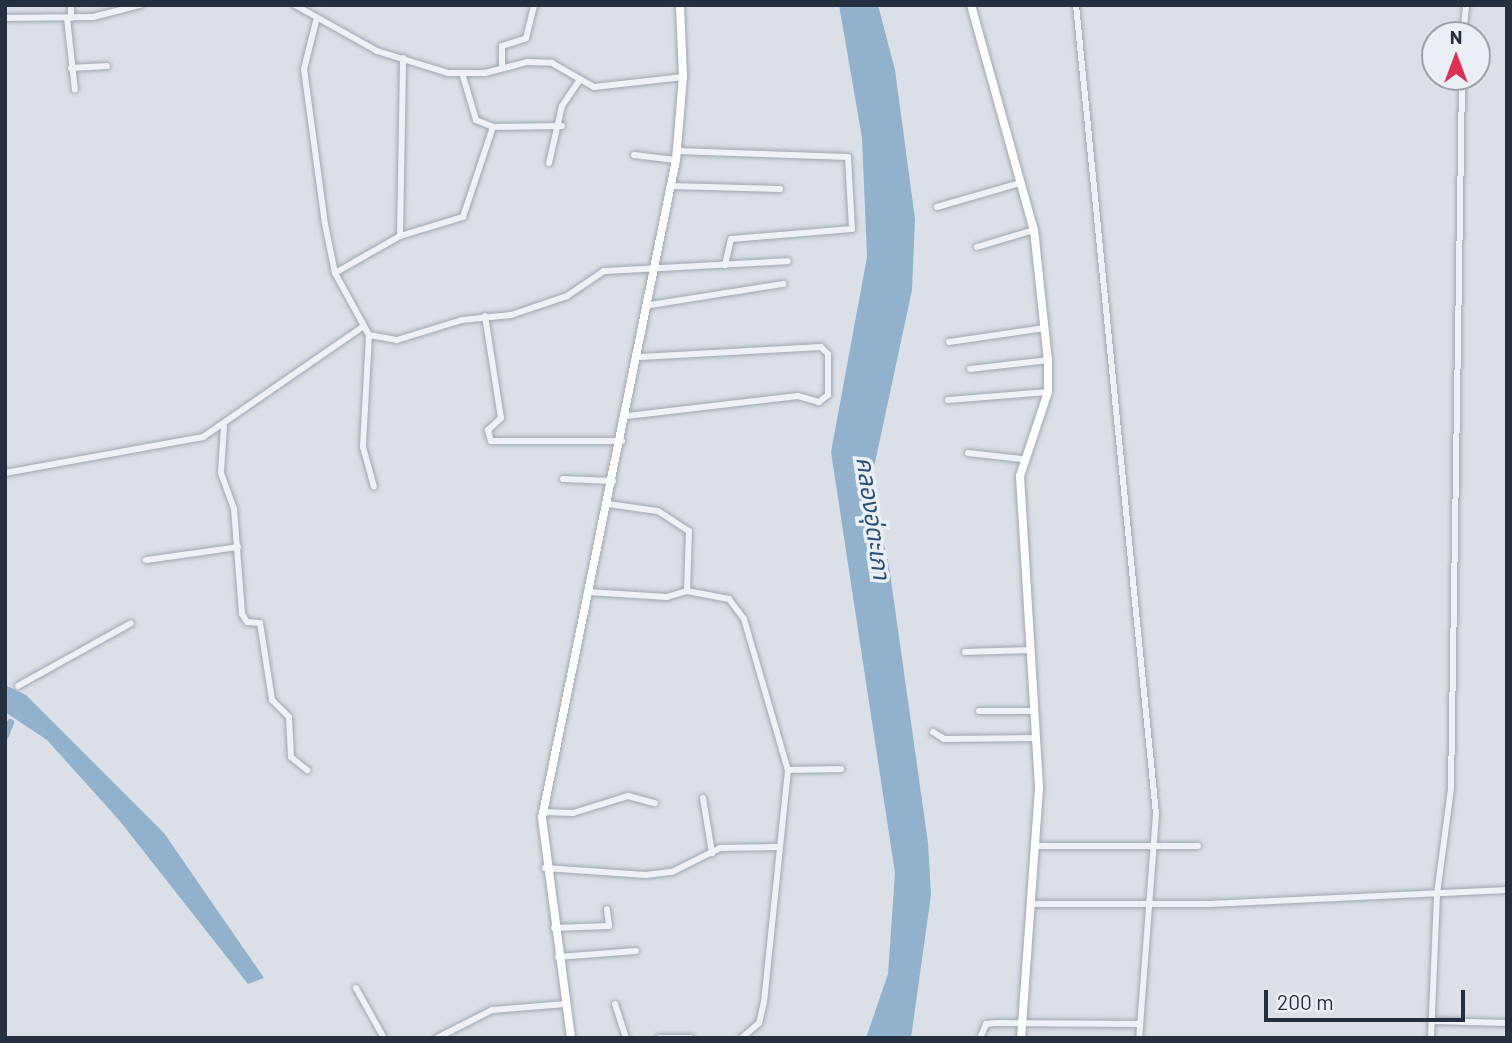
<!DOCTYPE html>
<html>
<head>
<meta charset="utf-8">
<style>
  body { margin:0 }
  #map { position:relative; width:1512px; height:1043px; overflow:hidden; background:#dbe0e7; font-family:Barlow,"Noto Sans Thai",sans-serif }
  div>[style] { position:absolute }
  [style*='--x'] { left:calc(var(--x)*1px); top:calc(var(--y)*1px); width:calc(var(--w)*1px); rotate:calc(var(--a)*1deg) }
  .water>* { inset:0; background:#91b1cc }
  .canal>* { height:7px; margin:-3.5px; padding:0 3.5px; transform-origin:3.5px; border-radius:3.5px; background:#91b1cc }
  .roads { filter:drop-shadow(0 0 2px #a0a7b1) drop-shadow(0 0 2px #a0a7b1) }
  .street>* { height:6px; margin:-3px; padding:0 3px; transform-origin:3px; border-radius:3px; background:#eef1f5 }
  .secondary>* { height:8px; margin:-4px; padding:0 4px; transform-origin:4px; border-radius:4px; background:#fff }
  span { translate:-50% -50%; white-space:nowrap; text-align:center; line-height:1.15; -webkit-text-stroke:7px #eaeff5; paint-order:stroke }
  .water-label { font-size:24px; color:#2a5176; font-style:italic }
  .frame { position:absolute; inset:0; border:7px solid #242f3f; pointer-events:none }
  .north { position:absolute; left:1421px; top:21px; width:70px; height:70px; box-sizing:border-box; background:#eaeff5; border:2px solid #9ba2ac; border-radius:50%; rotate:0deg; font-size:19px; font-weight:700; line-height:28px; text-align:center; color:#242f3f }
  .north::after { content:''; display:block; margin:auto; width:24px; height:32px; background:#dc3055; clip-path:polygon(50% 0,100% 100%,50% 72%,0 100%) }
  .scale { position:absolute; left:1264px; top:990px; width:201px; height:32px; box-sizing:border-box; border:4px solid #242f3f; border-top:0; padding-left:9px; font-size:21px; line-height:24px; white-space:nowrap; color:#242f3f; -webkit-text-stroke:5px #eaeff5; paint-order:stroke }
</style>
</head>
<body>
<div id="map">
  <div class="water">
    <div style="clip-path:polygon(839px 5px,878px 5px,895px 70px,915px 219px,912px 290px,870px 486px,889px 566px,928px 843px,931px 895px,911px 1038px,866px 1038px,888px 974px,895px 873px,831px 452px,867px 257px,862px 138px)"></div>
    <div style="clip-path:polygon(5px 685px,26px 695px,164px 833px,264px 978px,248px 984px,119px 820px,47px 740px,5px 712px)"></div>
  </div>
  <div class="canal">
    <div style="--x:5;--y:735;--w:14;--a:-69"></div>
  </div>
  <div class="roads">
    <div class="street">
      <div style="--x:71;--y:5;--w:13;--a:90"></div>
      <div style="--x:295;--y:5;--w:94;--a:29.3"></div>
      <div style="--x:377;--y:51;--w:74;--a:17.2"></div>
      <div style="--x:448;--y:73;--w:37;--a:0"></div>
      <div style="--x:485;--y:73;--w:43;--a:-14.7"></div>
      <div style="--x:527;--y:62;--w:25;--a:2"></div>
      <div style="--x:552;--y:63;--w:48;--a:29.7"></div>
      <div style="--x:594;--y:87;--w:90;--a:-6.4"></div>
      <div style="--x:1076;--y:5;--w:813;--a:84.35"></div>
      <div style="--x:1156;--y:814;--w:225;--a:94.3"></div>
      <div style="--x:5;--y:18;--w:88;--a:-0.7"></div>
      <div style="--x:93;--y:17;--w:49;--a:-14.3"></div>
      <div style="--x:67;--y:18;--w:72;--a:83.7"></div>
      <div style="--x:316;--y:21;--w:49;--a:104"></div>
      <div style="--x:304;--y:69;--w:156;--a:82.3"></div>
      <div style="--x:325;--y:224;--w:50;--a:78.5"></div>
      <div style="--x:335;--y:273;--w:71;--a:61.3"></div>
      <div style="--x:369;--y:335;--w:28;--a:10"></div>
      <div style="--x:397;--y:340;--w:68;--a:-17.1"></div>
      <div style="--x:462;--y:320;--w:49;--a:-5.8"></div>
      <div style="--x:511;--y:315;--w:59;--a:-18.7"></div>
      <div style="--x:567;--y:296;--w:45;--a:-34"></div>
      <div style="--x:604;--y:271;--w:184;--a:-3.1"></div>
      <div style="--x:1463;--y:35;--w:30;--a:-84"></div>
      <div style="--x:502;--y:67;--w:21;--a:-90"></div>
      <div style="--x:502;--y:46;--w:25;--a:-18"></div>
      <div style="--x:526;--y:38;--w:34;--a:-76"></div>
      <div style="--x:71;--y:68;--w:36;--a:-3"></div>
      <div style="--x:463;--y:76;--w:46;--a:73.5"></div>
      <div style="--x:476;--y:120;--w:18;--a:22"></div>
      <div style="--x:493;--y:127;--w:69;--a:-0.8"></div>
      <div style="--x:677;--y:151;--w:171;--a:2"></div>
      <div style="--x:848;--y:157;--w:72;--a:86.8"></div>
      <div style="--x:852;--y:229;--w:121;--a:175.3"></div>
      <div style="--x:731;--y:239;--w:27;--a:103"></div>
      <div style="--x:634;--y:155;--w:42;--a:6.8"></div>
      <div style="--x:549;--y:163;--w:58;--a:-77.2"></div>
      <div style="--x:562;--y:106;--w:32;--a:-56"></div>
      <div style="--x:671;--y:186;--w:109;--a:1.6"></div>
      <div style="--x:937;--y:207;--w:86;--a:-16.1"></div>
      <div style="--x:400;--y:236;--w:66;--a:-16.8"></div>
      <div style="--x:463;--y:217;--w:95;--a:-71.6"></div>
      <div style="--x:977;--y:247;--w:59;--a:-16.6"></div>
      <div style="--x:335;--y:273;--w:75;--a:-29.6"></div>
      <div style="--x:400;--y:236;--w:178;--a:-89"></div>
      <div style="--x:650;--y:305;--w:135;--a:-9"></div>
      <div style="--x:485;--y:316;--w:103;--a:81.1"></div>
      <div style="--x:501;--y:418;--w:18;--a:137"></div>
      <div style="--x:488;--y:430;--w:11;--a:75"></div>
      <div style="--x:491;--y:441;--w:131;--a:0"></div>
      <div style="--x:369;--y:335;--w:112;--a:93.1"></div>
      <div style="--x:363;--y:447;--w:41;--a:74.6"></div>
      <div style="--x:949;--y:342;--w:97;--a:-8.3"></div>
      <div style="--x:970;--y:369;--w:79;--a:-6.6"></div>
      <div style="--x:948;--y:400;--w:100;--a:-4.6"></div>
      <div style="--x:627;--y:416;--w:172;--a:-6.7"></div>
      <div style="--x:798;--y:396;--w:22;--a:16"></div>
      <div style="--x:819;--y:402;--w:11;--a:-38"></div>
      <div style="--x:828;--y:395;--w:41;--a:-90"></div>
      <div style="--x:828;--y:354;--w:10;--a:-135"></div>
      <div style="--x:821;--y:347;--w:181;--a:176.8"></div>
      <div style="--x:224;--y:426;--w:47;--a:93.7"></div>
      <div style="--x:221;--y:473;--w:38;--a:70"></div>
      <div style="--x:234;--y:509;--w:105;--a:85.6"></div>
      <div style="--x:242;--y:614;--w:9;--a:58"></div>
      <div style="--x:247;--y:622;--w:13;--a:4"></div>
      <div style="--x:260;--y:623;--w:78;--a:81.1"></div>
      <div style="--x:272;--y:700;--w:24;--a:45"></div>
      <div style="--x:289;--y:717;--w:40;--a:87.1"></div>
      <div style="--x:291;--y:757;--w:21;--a:39"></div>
      <div style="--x:968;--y:453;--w:54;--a:6.3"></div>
      <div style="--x:5;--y:473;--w:201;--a:-10.3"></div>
      <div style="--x:203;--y:437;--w:192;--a:-34.6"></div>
      <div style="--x:563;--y:479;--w:50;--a:2.3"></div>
      <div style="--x:608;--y:504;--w:50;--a:8"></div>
      <div style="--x:658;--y:511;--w:37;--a:33"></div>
      <div style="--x:689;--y:531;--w:60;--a:91.9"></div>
      <div style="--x:687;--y:591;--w:43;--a:10.8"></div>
      <div style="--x:729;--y:599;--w:25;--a:53"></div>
      <div style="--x:744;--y:619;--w:157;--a:73.8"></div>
      <div style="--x:788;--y:770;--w:233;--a:95.9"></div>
      <div style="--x:764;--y:1002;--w:22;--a:103"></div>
      <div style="--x:759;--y:1023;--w:23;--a:139"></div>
      <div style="--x:146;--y:560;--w:93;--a:-8"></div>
      <div style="--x:588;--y:592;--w:79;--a:3.6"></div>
      <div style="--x:667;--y:597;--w:21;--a:-17"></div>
      <div style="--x:965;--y:652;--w:65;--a:-1.8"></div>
      <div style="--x:18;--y:686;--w:129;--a:-29.1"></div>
      <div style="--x:979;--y:711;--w:56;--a:0"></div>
      <div style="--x:933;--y:732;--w:13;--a:32"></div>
      <div style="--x:944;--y:739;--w:93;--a:-0.6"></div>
      <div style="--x:788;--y:770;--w:53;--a:-1.1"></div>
      <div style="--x:703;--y:798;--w:56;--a:80.7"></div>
      <div style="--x:543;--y:812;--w:30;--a:2"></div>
      <div style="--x:573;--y:813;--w:58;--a:-17.2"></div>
      <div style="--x:628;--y:796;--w:28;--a:15"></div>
      <div style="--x:1034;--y:846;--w:164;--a:0"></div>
      <div style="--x:545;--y:868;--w:101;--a:4"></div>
      <div style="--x:646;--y:875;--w:26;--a:-7"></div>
      <div style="--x:672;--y:872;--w:54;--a:-26.6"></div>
      <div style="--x:720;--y:848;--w:58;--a:-1"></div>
      <div style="--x:1030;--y:904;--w:179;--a:0"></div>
      <div style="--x:1209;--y:904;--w:298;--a:-2.7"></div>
      <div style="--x:554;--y:928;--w:55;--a:-2.1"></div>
      <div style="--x:609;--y:926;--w:17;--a:-97"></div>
      <div style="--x:558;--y:957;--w:78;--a:-4.4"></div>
      <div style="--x:356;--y:988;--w:57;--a:60.8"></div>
      <div style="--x:615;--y:1004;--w:36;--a:72"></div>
      <div style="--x:1431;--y:1021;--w:76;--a:1.5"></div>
      <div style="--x:981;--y:1036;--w:13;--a:-67"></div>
      <div style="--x:986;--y:1024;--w:10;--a:-6"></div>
      <div style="--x:996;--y:1023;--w:144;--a:0.4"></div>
      <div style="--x:437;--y:1038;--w:62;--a:-27"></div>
      <div style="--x:492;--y:1010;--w:74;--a:-4.6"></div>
      <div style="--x:659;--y:1038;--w:32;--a:0"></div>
      <div style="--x:1431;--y:1038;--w:144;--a:-87.6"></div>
      <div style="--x:1437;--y:894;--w:106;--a:-82.4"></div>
      <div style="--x:1451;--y:789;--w:712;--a:-89.11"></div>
    </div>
    <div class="secondary">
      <div style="--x:971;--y:5;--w:234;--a:74.4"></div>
      <div style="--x:1034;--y:230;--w:131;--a:83.9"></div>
      <div style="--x:1048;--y:360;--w:32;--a:90"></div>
      <div style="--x:1048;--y:392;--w:89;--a:108.4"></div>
      <div style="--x:1020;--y:476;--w:313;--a:86.5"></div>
      <div style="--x:1039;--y:788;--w:251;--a:94.1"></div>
      <div style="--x:571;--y:1038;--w:222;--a:-97.5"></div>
      <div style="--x:542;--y:818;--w:672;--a:-78.49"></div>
      <div style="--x:676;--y:160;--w:83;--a:-85.2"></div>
      <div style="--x:683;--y:77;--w:72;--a:-92.4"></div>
    </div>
  </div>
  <div class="water-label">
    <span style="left:874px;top:518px;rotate:82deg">คลองอุ่ตะเภา</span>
  </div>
  <div class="frame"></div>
  <div class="north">N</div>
  <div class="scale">200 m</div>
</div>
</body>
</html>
